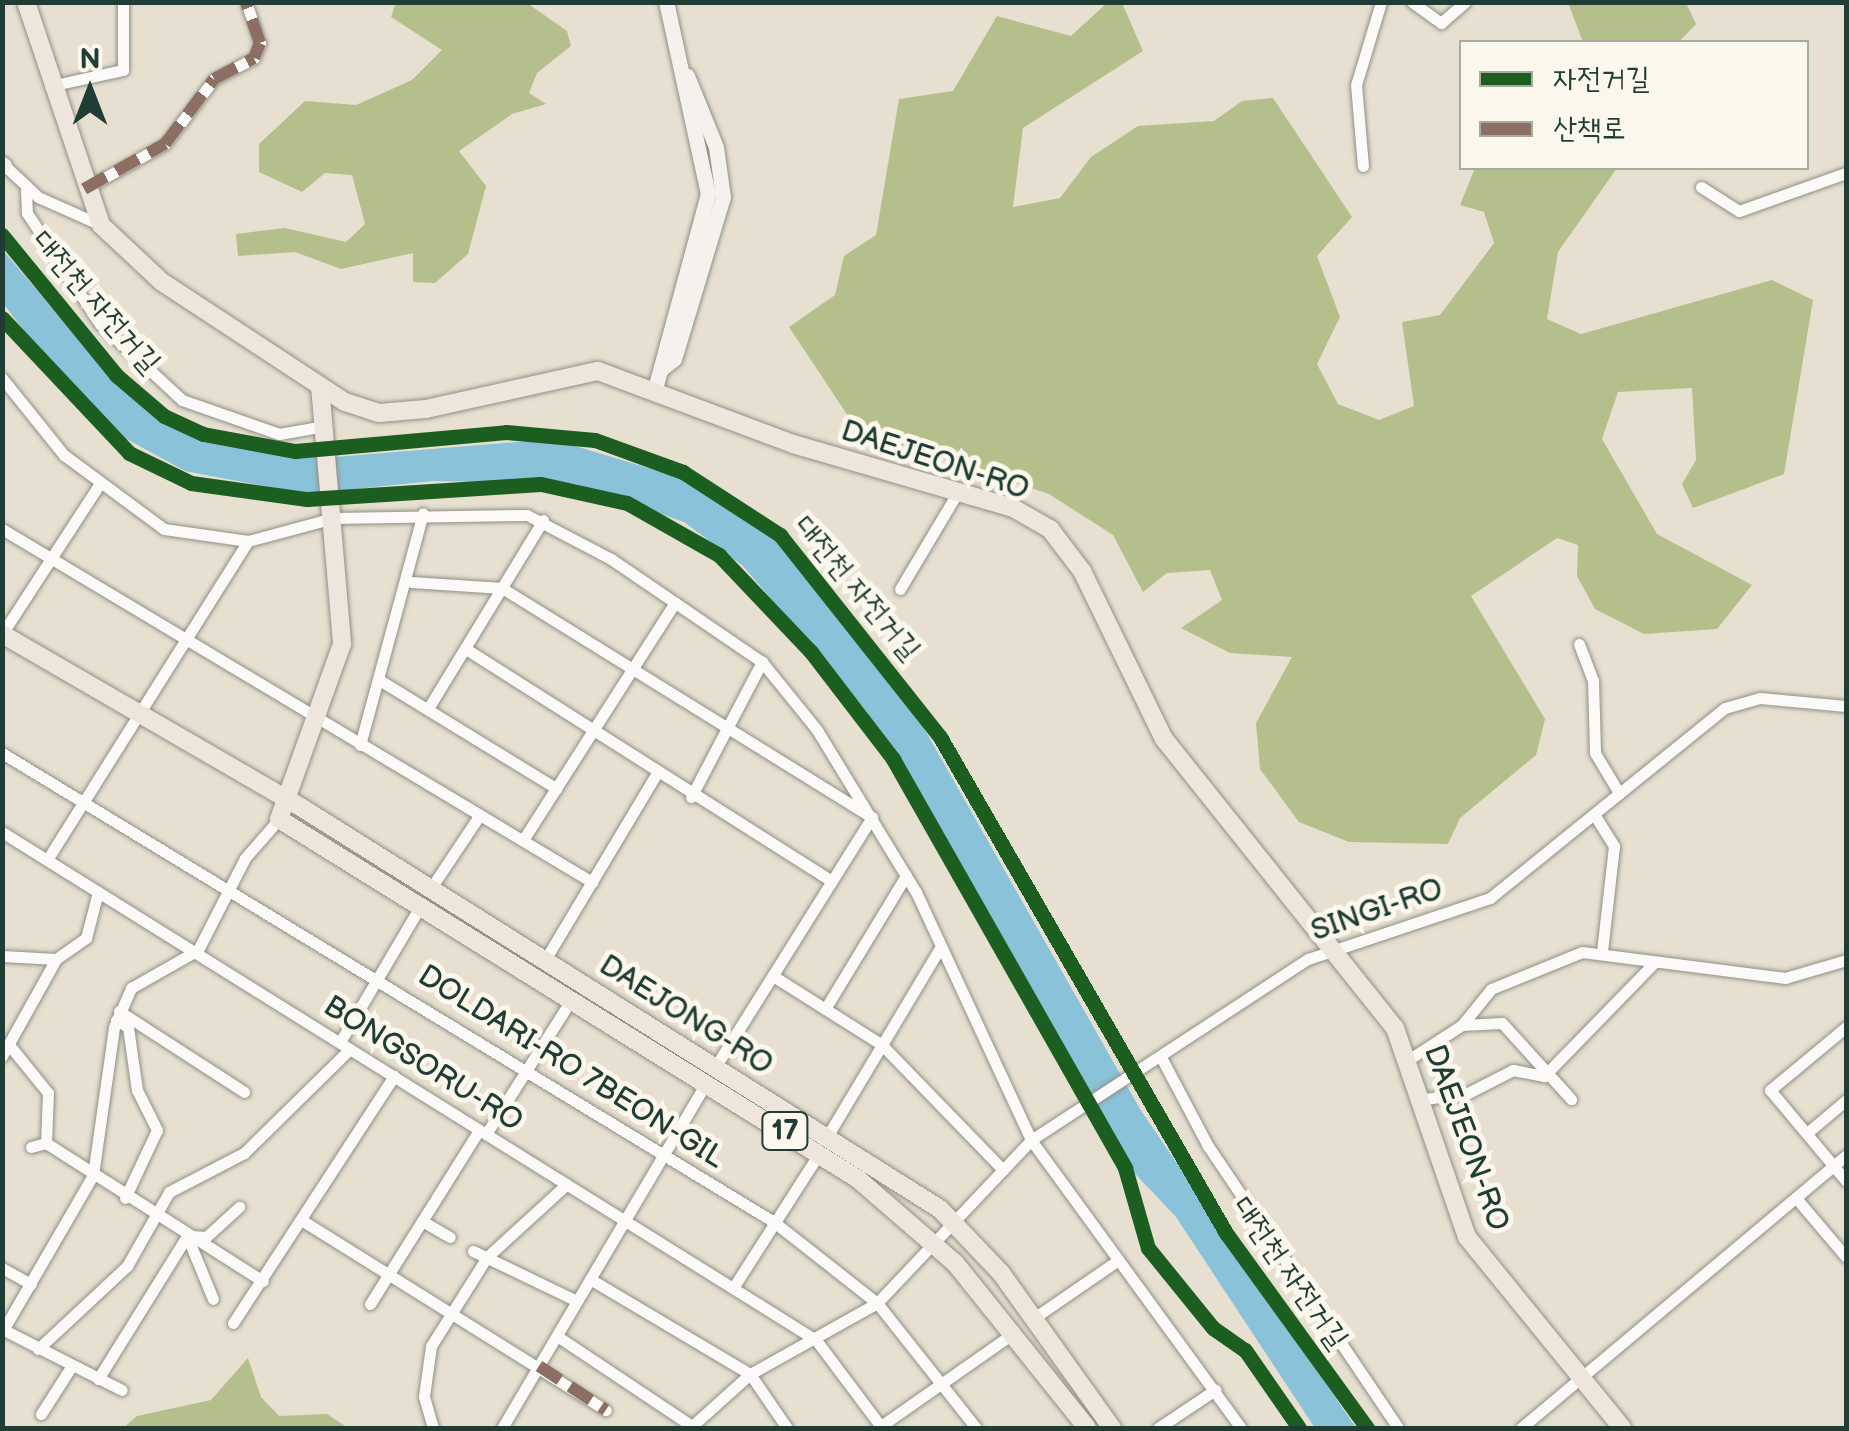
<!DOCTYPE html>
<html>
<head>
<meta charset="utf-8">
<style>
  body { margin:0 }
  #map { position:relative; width:1849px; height:1431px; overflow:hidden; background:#e7e0d0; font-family:"Balsamiq Sans","Poor Story",sans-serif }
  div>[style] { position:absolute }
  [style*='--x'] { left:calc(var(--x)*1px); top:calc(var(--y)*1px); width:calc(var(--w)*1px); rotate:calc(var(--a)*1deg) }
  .forest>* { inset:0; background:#b5bf8c }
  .water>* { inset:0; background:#8ac2d9 }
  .roads { filter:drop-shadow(0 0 2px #8e9086) drop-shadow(0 0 2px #8e9086) }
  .street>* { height:11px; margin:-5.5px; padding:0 5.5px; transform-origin:5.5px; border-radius:5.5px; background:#fbfaf8 }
  .secondary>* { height:15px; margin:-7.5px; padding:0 7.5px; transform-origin:7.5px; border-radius:7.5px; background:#f5f2ee }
  .primary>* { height:18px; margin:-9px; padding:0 9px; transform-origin:9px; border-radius:9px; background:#eee5dd }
  .quiet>* { height:12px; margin-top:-6px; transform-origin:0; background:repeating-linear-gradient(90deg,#8d6e63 0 25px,transparent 0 37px) }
  .cycleway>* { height:15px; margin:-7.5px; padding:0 7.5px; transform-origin:7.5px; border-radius:7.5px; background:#1b5e20 }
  span { translate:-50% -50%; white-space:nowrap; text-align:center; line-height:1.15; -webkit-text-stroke:10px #fbf7ec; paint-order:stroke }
  .shield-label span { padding:2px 8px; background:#fbf7ec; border:2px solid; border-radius:8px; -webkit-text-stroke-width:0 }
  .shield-label { font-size:28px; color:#1f3d34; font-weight:700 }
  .street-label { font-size:30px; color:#1f3d34 }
  .frame { position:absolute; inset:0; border:5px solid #1f3d34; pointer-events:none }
  .legend { position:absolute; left:1459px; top:40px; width:350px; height:130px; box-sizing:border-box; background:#fbf7ec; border:2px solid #a3ada2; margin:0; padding:12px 18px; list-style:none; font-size:30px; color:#1f3d34 }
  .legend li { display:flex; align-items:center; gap:20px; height:50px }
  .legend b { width:50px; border:2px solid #a3ada2 }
  .north { position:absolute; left:40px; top:40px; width:100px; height:100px; -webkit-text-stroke:8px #fbf7ec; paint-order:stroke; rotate:0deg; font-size:28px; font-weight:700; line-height:40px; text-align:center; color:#1f3d34 }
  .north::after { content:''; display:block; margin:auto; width:35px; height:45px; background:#1f3d34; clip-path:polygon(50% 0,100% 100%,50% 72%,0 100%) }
</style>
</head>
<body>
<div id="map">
  <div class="forest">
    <div style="clip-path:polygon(396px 2px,527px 3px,567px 31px,571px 46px,537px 73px,529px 93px,546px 104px,512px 114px,459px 151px,486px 186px,468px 254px,435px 283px,413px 282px,413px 253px,341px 269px,295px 252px,238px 256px,236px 234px,285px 228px,346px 242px,365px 224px,352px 175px,325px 173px,302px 192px,259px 172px,259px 144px,305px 101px,356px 105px,412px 80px,442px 50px,391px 17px)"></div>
    <div style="clip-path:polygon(1108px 2px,1122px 3px,1143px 51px,1023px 128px,1013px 207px,1060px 198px,1091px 157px,1138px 126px,1214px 121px,1242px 101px,1273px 98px,1352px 217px,1317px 256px,1340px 317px,1317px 364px,1338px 404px,1379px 420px,1414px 406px,1402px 322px,1440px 315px,1494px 243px,1484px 212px,1460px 205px,1475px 168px,1617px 168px,1558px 252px,1547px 319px,1581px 334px,1772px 280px,1813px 300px,1784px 474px,1693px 508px,1682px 484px,1696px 460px,1692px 388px,1618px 392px,1602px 439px,1657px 534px,1752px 585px,1717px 629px,1644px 634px,1595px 609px,1577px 576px,1578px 545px,1557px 538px,1471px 596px,1545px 719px,1536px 755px,1460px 818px,1448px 844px,1349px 842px,1299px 822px,1260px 769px,1256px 723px,1292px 657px,1230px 653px,1181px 628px,1222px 600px,1210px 570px,1167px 573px,1143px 592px,1113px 535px,1049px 494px,858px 431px,789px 327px,835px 295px,844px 256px,876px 235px,899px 99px,953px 91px,997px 16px,1071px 36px)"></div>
    <div style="clip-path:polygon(1568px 3px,1686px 3px,1696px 24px,1679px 42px,1583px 42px)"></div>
    <div style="clip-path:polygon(248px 1358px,261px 1397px,279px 1416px,327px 1414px,348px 1428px,123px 1428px,137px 1416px,211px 1400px)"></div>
  </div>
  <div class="water">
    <div style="clip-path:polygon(2px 249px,111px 378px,192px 436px,323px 458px,552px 439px,688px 480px,779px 541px,913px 709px,1140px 1109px,1356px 1428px,1315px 1428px,1176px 1217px,1126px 1164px,918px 791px,864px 708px,743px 566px,684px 522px,576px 484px,433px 481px,306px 494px,185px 471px,121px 436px,58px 376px,3px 303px)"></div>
  </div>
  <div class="roads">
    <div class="street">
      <div style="--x:1412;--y:2;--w:36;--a:36"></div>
      <div style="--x:1441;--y:23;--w:32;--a:-41"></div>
      <div style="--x:50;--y:86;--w:75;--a:-12.4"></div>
      <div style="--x:123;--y:70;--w:68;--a:-90"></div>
      <div style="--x:2;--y:163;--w:50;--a:43.4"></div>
      <div style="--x:38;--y:197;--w:69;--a:24"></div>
      <div style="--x:1363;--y:166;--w:81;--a:-94.9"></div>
      <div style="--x:1356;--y:85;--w:87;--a:-73.2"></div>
      <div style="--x:1701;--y:187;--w:45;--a:32.3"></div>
      <div style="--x:1739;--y:211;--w:114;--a:-19.6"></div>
      <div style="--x:26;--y:188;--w:25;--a:88"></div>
      <div style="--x:27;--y:213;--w:133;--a:56.7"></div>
      <div style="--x:100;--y:324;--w:112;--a:42.8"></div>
      <div style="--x:182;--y:400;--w:103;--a:19.3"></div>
      <div style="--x:279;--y:434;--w:39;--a:-10"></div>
      <div style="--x:86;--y:188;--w:90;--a:-29.1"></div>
      <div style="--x:165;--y:144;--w:81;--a:-53"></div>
      <div style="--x:214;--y:79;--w:45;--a:-27.7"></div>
      <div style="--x:254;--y:58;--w:16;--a:-68"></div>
      <div style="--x:260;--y:43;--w:43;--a:-108.9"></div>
      <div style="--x:2;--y:378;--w:99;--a:51.2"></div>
      <div style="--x:64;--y:455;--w:124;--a:36.5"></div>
      <div style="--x:164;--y:529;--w:85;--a:8.1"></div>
      <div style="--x:248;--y:541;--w:88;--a:-15.1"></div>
      <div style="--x:333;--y:518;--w:194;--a:-0.9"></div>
      <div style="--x:527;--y:515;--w:95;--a:27.6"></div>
      <div style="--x:611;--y:559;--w:183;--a:34.3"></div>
      <div style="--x:762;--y:662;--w:87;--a:51"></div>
      <div style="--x:817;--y:730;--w:190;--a:58.6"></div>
      <div style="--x:916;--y:892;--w:273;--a:65.1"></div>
      <div style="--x:1031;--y:1140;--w:356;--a:53.9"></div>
      <div style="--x:2;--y:529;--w:688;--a:30.89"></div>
      <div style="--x:411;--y:582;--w:91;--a:3.8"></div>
      <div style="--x:502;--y:588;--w:435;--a:31.8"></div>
      <div style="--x:872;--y:817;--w:294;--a:122.1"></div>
      <div style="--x:900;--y:589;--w:115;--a:-59.2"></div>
      <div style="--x:2;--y:634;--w:176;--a:-57"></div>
      <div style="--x:1579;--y:644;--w:39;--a:69"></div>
      <div style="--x:1593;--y:680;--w:73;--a:88.4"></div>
      <div style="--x:1595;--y:753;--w:47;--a:59"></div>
      <div style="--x:466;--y:649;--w:433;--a:32.4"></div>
      <div style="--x:381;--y:681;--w:206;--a:31.5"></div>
      <div style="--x:429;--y:707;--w:219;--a:-58.6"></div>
      <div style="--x:360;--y:745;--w:240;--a:-74.8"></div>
      <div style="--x:2;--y:753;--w:903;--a:31.28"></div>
      <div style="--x:774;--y:1222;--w:131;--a:38.2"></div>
      <div style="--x:877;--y:1303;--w:159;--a:51.6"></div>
      <div style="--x:691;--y:797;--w:153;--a:-62.3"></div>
      <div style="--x:1594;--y:814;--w:38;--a:58"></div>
      <div style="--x:1614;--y:846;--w:106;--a:96.5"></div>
      <div style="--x:2;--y:832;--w:960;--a:31.97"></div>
      <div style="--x:816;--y:1340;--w:110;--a:53.1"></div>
      <div style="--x:523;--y:840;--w:282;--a:-57.4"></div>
      <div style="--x:47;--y:860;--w:377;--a:-57.8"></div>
      <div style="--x:431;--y:888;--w:87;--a:-56.3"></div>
      <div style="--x:2;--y:956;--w:54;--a:3.2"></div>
      <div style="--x:545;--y:960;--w:214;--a:-59.1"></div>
      <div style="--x:773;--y:976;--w:129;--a:32.3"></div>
      <div style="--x:882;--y:1045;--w:174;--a:45.9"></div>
      <div style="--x:825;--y:1009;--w:156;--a:-58.7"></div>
      <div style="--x:119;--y:1011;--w:149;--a:32.9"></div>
      <div style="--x:116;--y:1020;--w:14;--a:30"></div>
      <div style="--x:128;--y:1027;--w:64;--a:81.9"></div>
      <div style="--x:137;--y:1090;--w:45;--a:63.4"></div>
      <div style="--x:157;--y:1130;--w:75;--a:115.2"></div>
      <div style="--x:1462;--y:1025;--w:40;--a:-2.9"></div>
      <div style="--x:1502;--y:1023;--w:103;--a:47.8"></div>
      <div style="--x:1846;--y:1027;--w:99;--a:140.3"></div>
      <div style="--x:1770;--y:1090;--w:119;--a:50.1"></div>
      <div style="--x:340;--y:1042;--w:159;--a:-59.4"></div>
      <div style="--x:10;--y:1046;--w:60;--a:51"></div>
      <div style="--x:48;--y:1093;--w:50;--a:92.3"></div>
      <div style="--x:46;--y:1143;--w:257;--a:32.5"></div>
      <div style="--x:2;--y:1056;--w:111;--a:-60.9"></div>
      <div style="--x:56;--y:959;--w:37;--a:-35"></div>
      <div style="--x:86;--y:938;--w:48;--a:-75.4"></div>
      <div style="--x:1411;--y:1058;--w:61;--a:-32.9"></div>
      <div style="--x:1462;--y:1025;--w:46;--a:-51.1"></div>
      <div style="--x:1491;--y:989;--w:98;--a:-22.1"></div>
      <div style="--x:1582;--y:952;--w:205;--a:7.3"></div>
      <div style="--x:1785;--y:978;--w:64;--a:-16.4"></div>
      <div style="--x:1163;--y:1061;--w:96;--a:62.1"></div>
      <div style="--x:1208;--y:1146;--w:340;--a:56"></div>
      <div style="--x:1425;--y:1099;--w:43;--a:-7.9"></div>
      <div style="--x:1468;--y:1093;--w:51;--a:-27.1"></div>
      <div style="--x:1513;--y:1070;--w:32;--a:11"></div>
      <div style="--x:1544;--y:1076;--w:156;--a:-45.8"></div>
      <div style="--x:1807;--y:1133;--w:51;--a:-40.2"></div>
      <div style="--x:486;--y:1134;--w:159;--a:-57.6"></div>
      <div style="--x:828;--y:1135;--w:220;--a:-59.1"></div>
      <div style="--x:31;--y:1147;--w:16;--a:-15"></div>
      <div style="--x:1796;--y:1198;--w:77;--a:49.7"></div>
      <div style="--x:303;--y:1221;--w:357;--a:32"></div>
      <div style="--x:422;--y:1221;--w:32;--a:30"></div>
      <div style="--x:187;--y:1236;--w:68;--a:67.6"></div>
      <div style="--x:191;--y:1236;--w:15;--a:4"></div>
      <div style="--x:206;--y:1237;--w:45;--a:-42.3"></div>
      <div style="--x:473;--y:1251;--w:115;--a:25.7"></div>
      <div style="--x:2;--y:1268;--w:33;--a:29"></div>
      <div style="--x:590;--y:1279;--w:186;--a:30.7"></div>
      <div style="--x:750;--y:1374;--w:65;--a:55.6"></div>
      <div style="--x:733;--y:1288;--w:161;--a:-57.4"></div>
      <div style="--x:370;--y:1304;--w:205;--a:-57.9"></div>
      <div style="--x:1034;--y:1318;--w:101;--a:-34.5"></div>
      <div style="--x:233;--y:1323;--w:295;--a:-56.9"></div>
      <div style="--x:4;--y:1330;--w:132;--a:27"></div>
      <div style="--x:2;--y:1332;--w:181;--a:-59.9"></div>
      <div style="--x:93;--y:1175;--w:149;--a:-81.9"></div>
      <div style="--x:114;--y:1027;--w:43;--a:-66.4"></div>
      <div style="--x:131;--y:988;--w:77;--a:-29.6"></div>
      <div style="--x:198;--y:950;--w:103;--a:-62.9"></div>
      <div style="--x:245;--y:858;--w:52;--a:-48.9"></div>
      <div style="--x:557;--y:1336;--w:166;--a:33.7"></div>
      <div style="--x:38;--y:1349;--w:122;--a:-43"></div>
      <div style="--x:127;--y:1266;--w:85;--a:-60.4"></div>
      <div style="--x:169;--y:1192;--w:85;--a:-27.5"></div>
      <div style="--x:244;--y:1153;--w:148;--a:-44.5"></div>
      <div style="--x:98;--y:1379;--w:168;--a:-58.1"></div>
      <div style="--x:41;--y:1414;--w:56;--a:-57.4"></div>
      <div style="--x:433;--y:1428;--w:33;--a:-106"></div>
      <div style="--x:424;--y:1396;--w:50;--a:-82"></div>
      <div style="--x:431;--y:1346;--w:105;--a:-57.8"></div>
      <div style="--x:487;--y:1257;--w:108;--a:-42.4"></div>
      <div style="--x:502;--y:1428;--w:401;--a:-59.4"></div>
      <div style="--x:690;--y:1428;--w:81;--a:-42"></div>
      <div style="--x:750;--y:1374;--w:145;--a:-29.2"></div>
      <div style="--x:877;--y:1303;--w:224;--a:-46.6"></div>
      <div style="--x:1031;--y:1140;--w:331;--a:-33.2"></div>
      <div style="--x:1308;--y:959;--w:192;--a:-18.5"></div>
      <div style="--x:1490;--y:898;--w:302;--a:-39"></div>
      <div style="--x:1725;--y:708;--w:36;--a:-16"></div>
      <div style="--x:1760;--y:698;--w:86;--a:5.3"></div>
      <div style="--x:878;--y:1428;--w:167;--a:-35"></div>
      <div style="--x:1158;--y:1428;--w:69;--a:-33.7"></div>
      <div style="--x:1521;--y:1428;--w:424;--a:-40"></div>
    </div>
    <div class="secondary">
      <div style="--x:2;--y:164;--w:2;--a:27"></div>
      <div style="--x:661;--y:369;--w:16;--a:-38"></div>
      <div style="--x:674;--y:359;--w:169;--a:-73.2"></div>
      <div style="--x:723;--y:197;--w:50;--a:-98"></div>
      <div style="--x:716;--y:147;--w:77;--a:-112.2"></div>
      <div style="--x:656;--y:385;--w:198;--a:-74.8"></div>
      <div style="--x:708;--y:194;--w:197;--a:-102.3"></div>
    </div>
    <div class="primary">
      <div style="--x:26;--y:2;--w:235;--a:71.4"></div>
      <div style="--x:101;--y:225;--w:83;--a:43.1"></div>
      <div style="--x:162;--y:282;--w:219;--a:33.3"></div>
      <div style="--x:345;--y:402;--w:36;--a:18"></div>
      <div style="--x:379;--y:413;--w:47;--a:-4.9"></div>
      <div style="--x:426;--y:409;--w:176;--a:-12.5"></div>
      <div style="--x:598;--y:371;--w:208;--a:20.5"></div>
      <div style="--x:793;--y:444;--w:229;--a:16.2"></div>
      <div style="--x:1013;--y:508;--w:43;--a:29.6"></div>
      <div style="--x:1050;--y:529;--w:53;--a:52.7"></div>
      <div style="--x:1082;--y:571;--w:187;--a:64"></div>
      <div style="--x:1164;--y:739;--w:370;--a:51.4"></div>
      <div style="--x:1395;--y:1028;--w:221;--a:71"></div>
      <div style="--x:1467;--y:1237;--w:246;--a:50.9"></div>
      <div style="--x:320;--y:386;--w:259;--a:85.1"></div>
      <div style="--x:342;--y:644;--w:186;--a:109.8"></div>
      <div style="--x:279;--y:819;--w:682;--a:31.87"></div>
      <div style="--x:858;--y:1179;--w:128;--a:40.9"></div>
      <div style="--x:955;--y:1263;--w:211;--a:51.3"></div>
      <div style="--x:2;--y:634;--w:343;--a:30.1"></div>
      <div style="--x:299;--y:806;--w:757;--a:32.16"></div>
      <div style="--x:940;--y:1209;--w:88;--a:46.4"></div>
      <div style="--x:1001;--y:1273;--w:191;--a:54.4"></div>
    </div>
  </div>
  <div class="quiet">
    <div style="--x:84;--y:189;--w:93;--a:-29.1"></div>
    <div style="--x:165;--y:144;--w:81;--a:-53"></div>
    <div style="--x:214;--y:79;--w:45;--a:-27.7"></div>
    <div style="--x:254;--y:58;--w:16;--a:-68"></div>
    <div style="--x:260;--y:43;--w:43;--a:-108.9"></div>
    <div style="--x:539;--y:1366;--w:80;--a:33.3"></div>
  </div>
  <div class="cycleway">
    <div style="--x:2;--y:235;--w:181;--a:50.8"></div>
    <div style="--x:116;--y:375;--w:63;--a:40.5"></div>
    <div style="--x:164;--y:416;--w:43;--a:24.8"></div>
    <div style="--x:203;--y:434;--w:94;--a:10.5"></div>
    <div style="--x:295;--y:451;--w:212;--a:-5.1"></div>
    <div style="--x:506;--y:432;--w:89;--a:5.1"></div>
    <div style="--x:595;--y:440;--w:94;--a:20"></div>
    <div style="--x:683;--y:472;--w:116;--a:33"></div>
    <div style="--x:780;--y:535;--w:258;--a:51.6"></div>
    <div style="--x:940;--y:737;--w:573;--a:60.03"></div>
    <div style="--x:1226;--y:1233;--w:241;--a:54.1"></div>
    <div style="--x:2;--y:318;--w:185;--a:46.7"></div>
    <div style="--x:129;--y:453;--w:69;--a:25.8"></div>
    <div style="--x:191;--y:483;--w:117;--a:7.9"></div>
    <div style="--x:307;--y:499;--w:234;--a:-3.7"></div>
    <div style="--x:541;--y:484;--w:88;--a:12.5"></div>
    <div style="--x:627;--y:503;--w:106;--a:29.5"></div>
    <div style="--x:719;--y:555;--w:134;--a:46.5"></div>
    <div style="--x:811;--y:652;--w:135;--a:52.5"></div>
    <div style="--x:893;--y:759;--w:470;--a:60.4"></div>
    <div style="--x:1125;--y:1168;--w:83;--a:74"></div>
    <div style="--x:1148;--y:1248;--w:103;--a:50.9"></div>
    <div style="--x:1213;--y:1328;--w:39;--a:35"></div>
    <div style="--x:1245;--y:1350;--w:95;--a:55.3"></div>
  </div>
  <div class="shield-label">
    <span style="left:785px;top:1131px">17</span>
  </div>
  <div class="street-label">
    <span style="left:96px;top:302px;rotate:49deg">대전천 자전거길</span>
    <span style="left:935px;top:460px;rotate:18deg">DAEJEON-RO</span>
    <span style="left:857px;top:588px;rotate:50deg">대전천 자전거길</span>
    <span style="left:1377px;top:910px;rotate:-19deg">SINGI-RO</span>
    <span style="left:686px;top:1015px;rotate:32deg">DAEJONG-RO</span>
    <span style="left:423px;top:1064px;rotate:32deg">BONGSORU-RO</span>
    <span style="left:571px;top:1067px;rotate:32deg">DOLDARI-RO 7BEON-GIL</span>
    <span style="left:1466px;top:1138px;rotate:70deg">DAEJEON-RO</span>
    <span style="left:1290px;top:1273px;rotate:55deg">대전천 자전거길</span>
  </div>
  <div class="frame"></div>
  <ul class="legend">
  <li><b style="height:12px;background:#1b5e20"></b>자전거길</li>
  <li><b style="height:12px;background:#8d6e63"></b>산책로</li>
  </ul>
  <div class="north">N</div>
</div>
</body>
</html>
